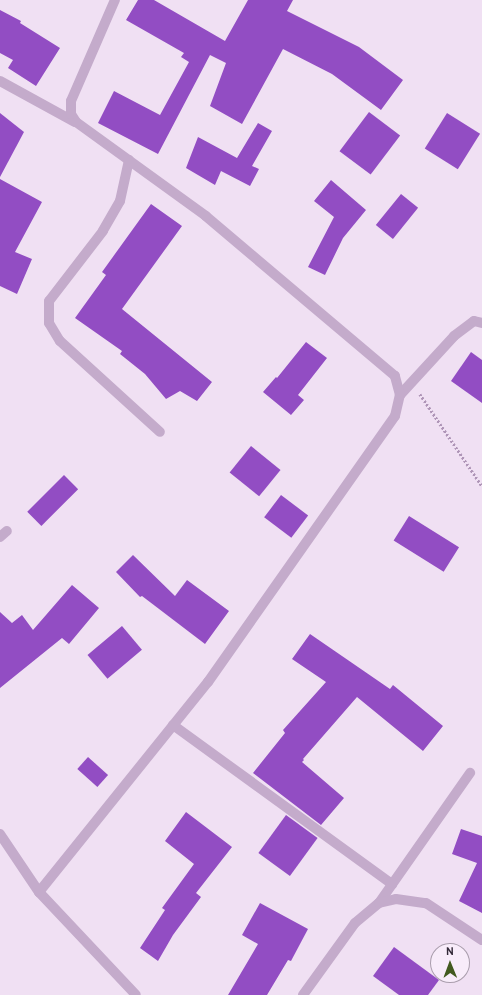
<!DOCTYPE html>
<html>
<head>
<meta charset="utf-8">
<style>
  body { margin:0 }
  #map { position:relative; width:482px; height:995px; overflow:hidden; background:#f0e0f3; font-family:Overpass,sans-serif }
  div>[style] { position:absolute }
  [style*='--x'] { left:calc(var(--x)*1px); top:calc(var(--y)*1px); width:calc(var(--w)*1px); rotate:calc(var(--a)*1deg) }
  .building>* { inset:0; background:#924dc3; transform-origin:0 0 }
  .path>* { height:2.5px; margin-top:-1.25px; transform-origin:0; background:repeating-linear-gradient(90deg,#af95b7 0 2px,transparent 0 4px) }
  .street>* { height:10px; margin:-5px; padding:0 5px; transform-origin:5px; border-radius:5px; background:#c4abcb }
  span { translate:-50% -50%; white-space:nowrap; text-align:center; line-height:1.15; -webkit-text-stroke:4px #f8ecfa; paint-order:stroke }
  .north { position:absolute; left:430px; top:943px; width:40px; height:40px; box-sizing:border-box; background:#f8ecfa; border:1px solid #aa9ead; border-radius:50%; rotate:359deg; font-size:11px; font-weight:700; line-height:16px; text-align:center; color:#342a39 }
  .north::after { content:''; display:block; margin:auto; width:14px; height:18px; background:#435a20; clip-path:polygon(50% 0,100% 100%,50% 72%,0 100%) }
</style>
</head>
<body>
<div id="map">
  <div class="building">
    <div style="clip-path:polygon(138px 0,154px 0,225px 41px,248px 0,293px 0,287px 11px,359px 47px,403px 80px,381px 110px,332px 74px,283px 49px,242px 124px,210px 106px,226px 63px,210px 55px,158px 154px,98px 123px,114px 91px,160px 115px,189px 62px,181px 57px,184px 53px,126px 20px)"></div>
    <div style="clip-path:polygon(0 10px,21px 21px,20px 23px,60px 48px,36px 86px,8px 68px,13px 60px,0 53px)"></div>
    <div style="left:369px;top:112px;width:39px;height:49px;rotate:37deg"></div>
    <div style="clip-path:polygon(0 113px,24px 132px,0 177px)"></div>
    <div style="left:447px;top:113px;width:39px;height:42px;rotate:32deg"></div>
    <div style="clip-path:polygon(258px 123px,272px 131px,252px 166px,259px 169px,250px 186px,221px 171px,215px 185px,186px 168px,198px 137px,237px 158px)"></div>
    <div style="clip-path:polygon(0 179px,42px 202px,15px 252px,32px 259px,17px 294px,0 286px)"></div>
    <div style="clip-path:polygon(331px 180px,366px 210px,343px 238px,325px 275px,308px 267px,334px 217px,314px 201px)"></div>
    <div style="left:401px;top:194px;width:22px;height:40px;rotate:39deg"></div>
    <div style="clip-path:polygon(151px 204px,182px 226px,122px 309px,212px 382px,197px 401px,180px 391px,166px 399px,145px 374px,120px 354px,122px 351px,75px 318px,106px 275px,102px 272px)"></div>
    <div style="clip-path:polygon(306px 342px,327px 358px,298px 395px,304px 400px,291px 415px,263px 392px,276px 377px,277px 378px)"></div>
    <div style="clip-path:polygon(471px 352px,482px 360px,482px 403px,451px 381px)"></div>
    <div style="left:251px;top:446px;width:38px;height:34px;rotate:39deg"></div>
    <div style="left:64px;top:475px;width:20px;height:52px;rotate:45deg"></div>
    <div style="left:281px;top:495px;width:34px;height:28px;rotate:37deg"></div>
    <div style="left:409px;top:516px;width:59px;height:29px;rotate:32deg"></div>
    <div style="clip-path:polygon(133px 555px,175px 596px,187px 580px,229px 611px,205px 644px,142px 596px,140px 597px,116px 572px)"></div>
    <div style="clip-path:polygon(72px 585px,99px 608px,69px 644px,62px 638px,0 688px,0 612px,12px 623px,22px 615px,33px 630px)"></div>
    <div style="left:122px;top:626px;width:31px;height:45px;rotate:50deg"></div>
    <div style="clip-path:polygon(310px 634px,390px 689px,393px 685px,443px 726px,423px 751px,357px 697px,303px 759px,304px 760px,302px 762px,344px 798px,321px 825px,253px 773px,285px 733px,283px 730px,326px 682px,292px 659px)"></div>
    <div style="left:88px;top:757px;width:27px;height:16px;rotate:42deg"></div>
    <div style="clip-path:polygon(186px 812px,232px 847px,196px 893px,201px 897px,173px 935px,158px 961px,140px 948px,165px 910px,162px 908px,194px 864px,165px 841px)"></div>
    <div style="left:286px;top:815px;width:39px;height:47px;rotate:36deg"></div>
    <div style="clip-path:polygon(461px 829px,482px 836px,482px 913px,459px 901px,477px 863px,452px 854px)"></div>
    <div style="clip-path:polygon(260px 903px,308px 929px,291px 961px,288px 960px,267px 995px,228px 995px,258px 944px,242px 935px)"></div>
    <div style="clip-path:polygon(394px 947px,439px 980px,428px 995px,399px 995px,373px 976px)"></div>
  </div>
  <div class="path">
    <div style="--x:420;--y:394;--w:111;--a:56"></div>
  </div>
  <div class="street">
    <div style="--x:0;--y:81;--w:85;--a:28.7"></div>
    <div style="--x:129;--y:160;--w:42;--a:102.4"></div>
    <div style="--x:120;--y:201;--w:34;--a:120"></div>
    <div style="--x:103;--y:231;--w:88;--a:127.6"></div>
    <div style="--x:49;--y:301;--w:22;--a:90"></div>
    <div style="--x:49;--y:323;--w:21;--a:59"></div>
    <div style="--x:60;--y:341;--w:135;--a:42.3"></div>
    <div style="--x:400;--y:395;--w:80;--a:-47.5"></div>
    <div style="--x:454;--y:336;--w:25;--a:-37"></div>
    <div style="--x:474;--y:321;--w:8;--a:14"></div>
    <div style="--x:0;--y:537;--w:9;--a:-41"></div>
    <div style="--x:173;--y:725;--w:271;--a:36"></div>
    <div style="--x:0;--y:834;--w:70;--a:56.1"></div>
    <div style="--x:39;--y:892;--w:141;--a:46.7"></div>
    <div style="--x:39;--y:892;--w:270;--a:-51.2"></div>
    <div style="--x:208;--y:682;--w:325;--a:-54.9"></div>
    <div style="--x:395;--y:416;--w:22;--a:-77"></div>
    <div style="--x:400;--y:395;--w:20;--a:-105"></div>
    <div style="--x:395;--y:376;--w:248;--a:-139.8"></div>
    <div style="--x:206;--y:216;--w:160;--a:-144.1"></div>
    <div style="--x:76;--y:122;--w:9;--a:-122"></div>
    <div style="--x:71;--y:114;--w:13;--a:-90"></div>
    <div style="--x:71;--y:101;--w:110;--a:-66.5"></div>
    <div style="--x:379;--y:903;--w:159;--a:-55"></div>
    <div style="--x:303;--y:995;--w:89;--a:-54.2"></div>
    <div style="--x:355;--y:923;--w:31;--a:-40"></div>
    <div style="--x:379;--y:903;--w:17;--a:-13"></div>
    <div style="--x:396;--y:899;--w:30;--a:8"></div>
    <div style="--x:426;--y:903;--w:67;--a:33.5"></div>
  </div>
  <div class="north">N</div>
</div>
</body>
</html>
